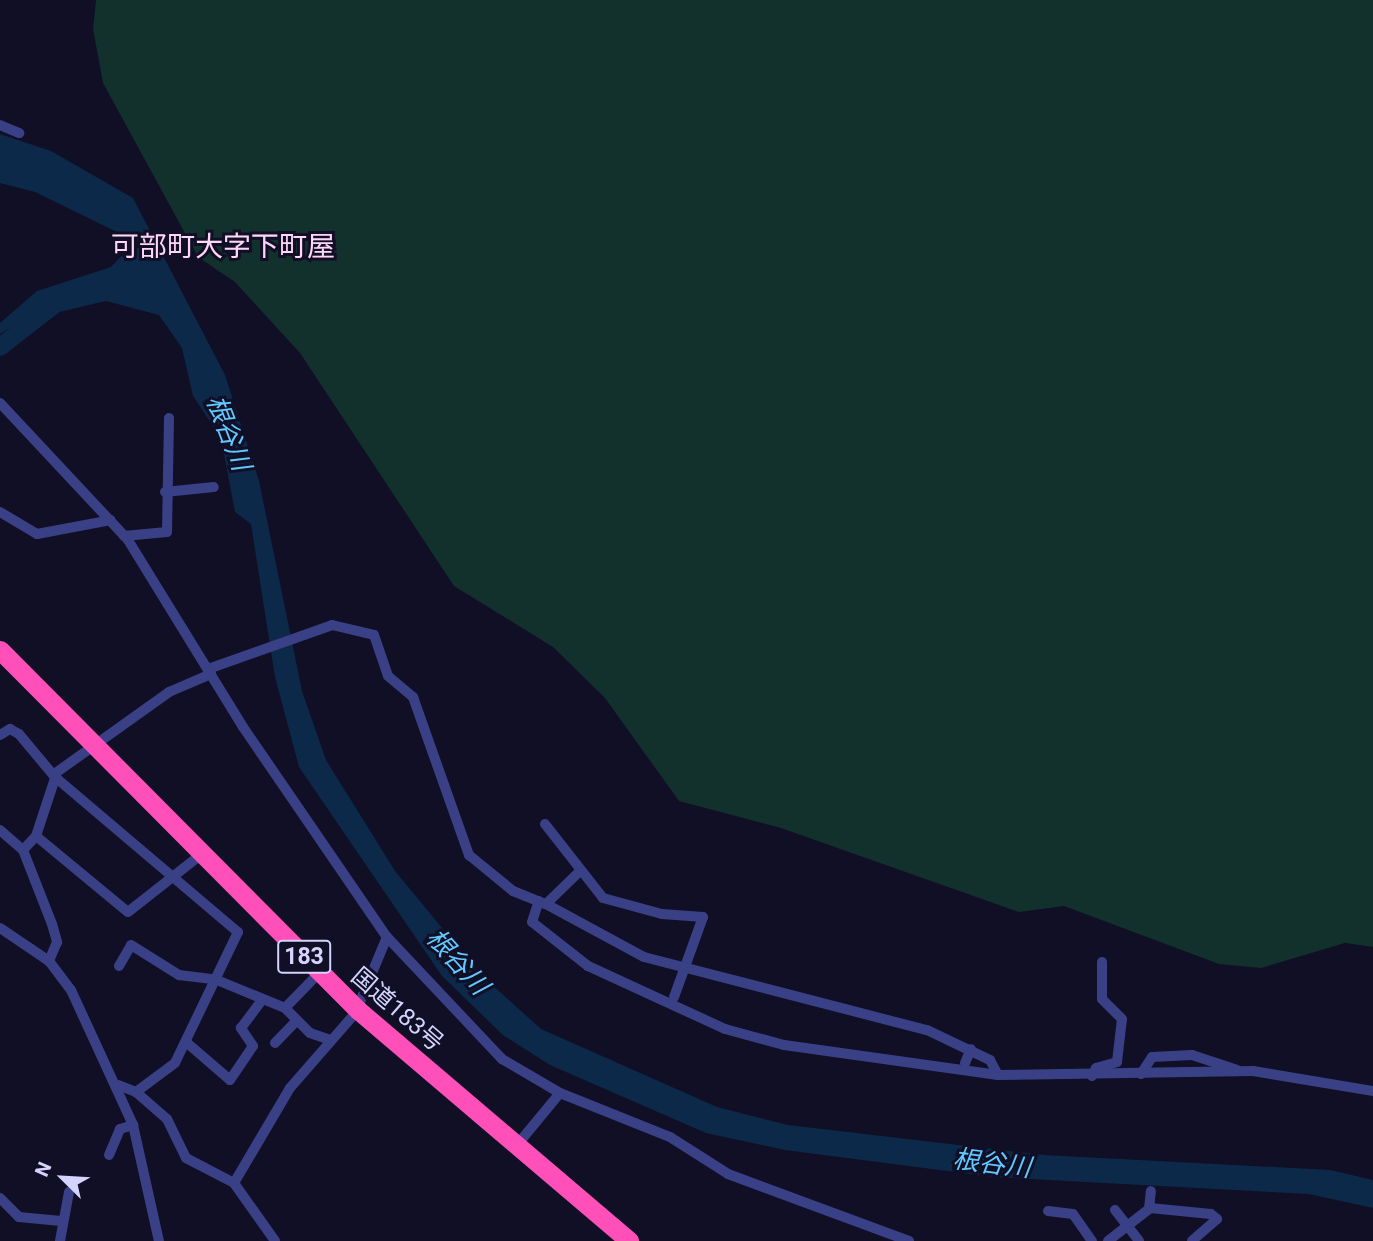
<!DOCTYPE html>
<html>
<head>
<meta charset="utf-8">
<style>
  body { margin:0 }
  #map { position:relative; width:1373px; height:1241px; overflow:hidden; background:#100f26; font-family:Roboto,"Noto Sans JP",sans-serif }
  div>[style] { position:absolute }
  [style*='--x'] { left:calc(var(--x)*1px); top:calc(var(--y)*1px); width:calc(var(--w)*1px); rotate:calc(var(--a)*1deg) }
  .green>* { inset:0; background:#12302c }
  .water>* { inset:0; background:#0c2949 }
  .river>* { height:18px; margin:-9px; padding:0 9px; transform-origin:9px; border-radius:9px; background:#0c2949 }
  .street>* { height:10px; margin:-5px; padding:0 5px; transform-origin:5px; border-radius:5px; background:#3a4086 }
  .highway>* { height:19px; margin:-9.5px; padding:0 9.5px; transform-origin:9.5px; border-radius:9.5px; background:#ff4fb8 }
  span { translate:-50% -50%; white-space:nowrap; text-align:center; line-height:1.15; -webkit-text-stroke:6px #100f26; paint-order:stroke }
  .shield-label span { padding:2px 5px; background:#100f26; border:2px solid; border-radius:5px; -webkit-text-stroke-width:0 }
  .shield-label { font-size:23px; color:#d4d4ff; font-weight:700 }
  .street-label { font-size:24px; color:#d4d4ff }
  .water-label { font-size:26px; color:#62c9ff; font-style:italic }
  .quarter-label { font-size:28px; color:#ffd6f5 }
  .north { position:absolute; left:28px; top:1143px; width:70px; height:70px; -webkit-text-stroke:5px #100f26; paint-order:stroke; rotate:294deg; font-size:19px; font-weight:700; line-height:28px; text-align:center; color:#d4d4ff }
  .north::after { content:''; display:block; margin:auto; width:24px; height:32px; background:#d4d4ff; clip-path:polygon(50% 0,100% 100%,50% 72%,0 100%) }
</style>
</head>
<body>
<div id="map">
  <div class="green">
    <div style="clip-path:polygon(96px 0,1373px 0,1373px 947px,1345px 943px,1261px 968px,1219px 964px,1064px 906px,1019px 912px,781px 828px,679px 801px,605px 698px,553px 647px,454px 586px,300px 353px,235px 282px,198px 257px,103px 83px,93px 29px)"></div>
  </div>
  <div class="water">
    <div style="clip-path:polygon(0 134px,51px 151px,133px 198px,225px 375px,259px 481px,302px 691px,326px 760px,395px 871px,480px 974px,541px 1029px,717px 1107px,788px 1125px,1044px 1155px,1330px 1170px,1373px 1180px,1373px 1208px,1309px 1194px,994px 1177px,785px 1150px,706px 1133px,550px 1065px,503px 1035px,442px 976px,299px 767px,275px 677px,251px 524px,235px 512px,221px 438px,193px 396px,182px 348px,159px 315px,106px 301px,21px 321px,0 334px,0 323px,37px 291px,111px 267px,126px 251px,121px 234px,35px 192px,0 183px)"></div>
  </div>
  <div class="river">
    <div style="--x:0;--y:347;--w:68;--a:-37.9"></div>
  </div>
  <div class="street">
    <div style="--x:0;--y:125;--w:21;--a:23"></div>
    <div style="--x:0;--y:403;--w:187;--a:46.9"></div>
    <div style="--x:128;--y:540;--w:220;--a:58.4"></div>
    <div style="--x:243;--y:727;--w:255;--a:55.6"></div>
    <div style="--x:387;--y:937;--w:168;--a:46.7"></div>
    <div style="--x:502;--y:1059;--w:67;--a:30.4"></div>
    <div style="--x:560;--y:1093;--w:118;--a:21.8"></div>
    <div style="--x:670;--y:1137;--w:69;--a:32.5"></div>
    <div style="--x:728;--y:1174;--w:193;--a:20.3"></div>
    <div style="--x:165;--y:492;--w:49;--a:-5.8"></div>
    <div style="--x:0;--y:512;--w:43;--a:30.7"></div>
    <div style="--x:37;--y:534;--w:75;--a:-10.7"></div>
    <div style="--x:124;--y:536;--w:43;--a:-5.3"></div>
    <div style="--x:167;--y:532;--w:114;--a:-89"></div>
    <div style="--x:208;--y:669;--w:132;--a:-19.5"></div>
    <div style="--x:332;--y:625;--w:43;--a:13.4"></div>
    <div style="--x:374;--y:635;--w:43;--a:71.1"></div>
    <div style="--x:388;--y:676;--w:33;--a:40"></div>
    <div style="--x:413;--y:697;--w:168;--a:70.5"></div>
    <div style="--x:469;--y:855;--w:57;--a:39.3"></div>
    <div style="--x:513;--y:891;--w:35;--a:22"></div>
    <div style="--x:546;--y:904;--w:111;--a:28.4"></div>
    <div style="--x:644;--y:957;--w:292;--a:14.5"></div>
    <div style="--x:927;--y:1030;--w:70;--a:25.5"></div>
    <div style="--x:990;--y:1060;--w:17;--a:62"></div>
    <div style="--x:998;--y:1075;--w:216;--a:-172"></div>
    <div style="--x:784;--y:1045;--w:61;--a:-164.8"></div>
    <div style="--x:725;--y:1029;--w:151;--a:-155.3"></div>
    <div style="--x:588;--y:966;--w:71;--a:-141.8"></div>
    <div style="--x:532;--y:922;--w:22;--a:-72"></div>
    <div style="--x:0;--y:735;--w:12;--a:-31"></div>
    <div style="--x:10;--y:729;--w:10;--a:29"></div>
    <div style="--x:19;--y:734;--w:56;--a:50.1"></div>
    <div style="--x:55;--y:777;--w:240;--a:40.3"></div>
    <div style="--x:238;--y:932;--w:145;--a:115.7"></div>
    <div style="--x:175;--y:1063;--w:49;--a:143.4"></div>
    <div style="--x:545;--y:824;--w:94;--a:51.9"></div>
    <div style="--x:603;--y:898;--w:61;--a:15.2"></div>
    <div style="--x:662;--y:914;--w:41;--a:4.2"></div>
    <div style="--x:703;--y:917;--w:85;--a:109.9"></div>
    <div style="--x:0;--y:830;--w:30;--a:41"></div>
    <div style="--x:23;--y:850;--w:79;--a:68.6"></div>
    <div style="--x:52;--y:924;--w:19;--a:74"></div>
    <div style="--x:57;--y:942;--w:21;--a:113"></div>
    <div style="--x:36;--y:836;--w:67;--a:-71.8"></div>
    <div style="--x:57;--y:772;--w:138;--a:-35.5"></div>
    <div style="--x:169;--y:692;--w:46;--a:-23.2"></div>
    <div style="--x:23;--y:850;--w:19;--a:-47"></div>
    <div style="--x:36;--y:836;--w:119;--a:39.6"></div>
    <div style="--x:128;--y:912;--w:95;--a:-38.2"></div>
    <div style="--x:546;--y:904;--w:46;--a:-44.1"></div>
    <div style="--x:0;--y:928;--w:59;--a:34"></div>
    <div style="--x:49;--y:961;--w:36;--a:53"></div>
    <div style="--x:71;--y:990;--w:149;--a:65.3"></div>
    <div style="--x:133;--y:1125;--w:119;--a:77.4"></div>
    <div style="--x:119;--y:966;--w:24;--a:-60"></div>
    <div style="--x:131;--y:945;--w:57;--a:32"></div>
    <div style="--x:179;--y:975;--w:38;--a:7"></div>
    <div style="--x:217;--y:980;--w:74;--a:22.4"></div>
    <div style="--x:285;--y:1008;--w:49;--a:-45.8"></div>
    <div style="--x:285;--y:1008;--w:35;--a:45"></div>
    <div style="--x:310;--y:1033;--w:21;--a:19"></div>
    <div style="--x:357;--y:1009;--w:78;--a:-67.4"></div>
    <div style="--x:186;--y:1042;--w:58;--a:40.8"></div>
    <div style="--x:230;--y:1080;--w:41;--a:-55.9"></div>
    <div style="--x:253;--y:1046;--w:22;--a:-124"></div>
    <div style="--x:241;--y:1028;--w:34;--a:-53"></div>
    <div style="--x:275;--y:1043;--w:30;--a:-46"></div>
    <div style="--x:965;--y:1063;--w:15;--a:-67"></div>
    <div style="--x:1141;--y:1074;--w:20;--a:-57"></div>
    <div style="--x:1152;--y:1057;--w:40;--a:-2.9"></div>
    <div style="--x:1192;--y:1055;--w:47;--a:18.4"></div>
    <div style="--x:998;--y:1075;--w:255;--a:-0.9"></div>
    <div style="--x:1253;--y:1071;--w:122;--a:9.5"></div>
    <div style="--x:1092;--y:1076;--w:9;--a:-63"></div>
    <div style="--x:1096;--y:1068;--w:22;--a:-16"></div>
    <div style="--x:1117;--y:1062;--w:43;--a:-83.4"></div>
    <div style="--x:1122;--y:1019;--w:28;--a:-135"></div>
    <div style="--x:1102;--y:999;--w:37;--a:-90"></div>
    <div style="--x:118;--y:1085;--w:19;--a:21"></div>
    <div style="--x:136;--y:1092;--w:41;--a:41.1"></div>
    <div style="--x:167;--y:1119;--w:43;--a:64"></div>
    <div style="--x:186;--y:1158;--w:54;--a:27.5"></div>
    <div style="--x:234;--y:1183;--w:71;--a:54.7"></div>
    <div style="--x:517;--y:1145;--w:67;--a:-50.4"></div>
    <div style="--x:109;--y:1155;--w:28;--a:-67"></div>
    <div style="--x:120;--y:1129;--w:14;--a:-17"></div>
    <div style="--x:234;--y:1183;--w:110;--a:-59.5"></div>
    <div style="--x:290;--y:1088;--w:103;--a:-48.9"></div>
    <div style="--x:0;--y:1198;--w:27;--a:45"></div>
    <div style="--x:19;--y:1217;--w:42;--a:5.4"></div>
    <div style="--x:1150;--y:1208;--w:61;--a:5.6"></div>
    <div style="--x:1211;--y:1214;--w:8;--a:40"></div>
    <div style="--x:1217;--y:1219;--w:33;--a:139"></div>
    <div style="--x:1115;--y:1210;--w:39;--a:52"></div>
    <div style="--x:1048;--y:1211;--w:25;--a:7"></div>
    <div style="--x:1073;--y:1214;--w:33;--a:55"></div>
    <div style="--x:60;--y:1241;--w:50;--a:-79.6"></div>
    <div style="--x:1108;--y:1241;--w:52;--a:-38"></div>
    <div style="--x:1149;--y:1209;--w:18;--a:-84"></div>
  </div>
  <div class="highway">
    <div style="--x:0;--y:650;--w:508;--a:45.16"></div>
    <div style="--x:358;--y:1010;--w:356;--a:40.4"></div>
  </div>
  <div class="shield-label">
    <span style="left:304px;top:957px">183</span>
  </div>
  <div class="street-label">
    <span style="left:397px;top:1010px;rotate:41deg">国道183号</span>
  </div>
  <div class="water-label">
    <span style="left:228px;top:433px;rotate:69deg">根谷川</span>
    <span style="left:457px;top:962px;rotate:48deg">根谷川</span>
    <span style="left:992px;top:1164px;rotate:7deg">根谷川</span>
  </div>
  <div class="quarter-label">
    <span style="left:223px;top:247px">可部町大字下町屋</span>
  </div>
  <div class="north">N</div>
</div>
</body>
</html>
